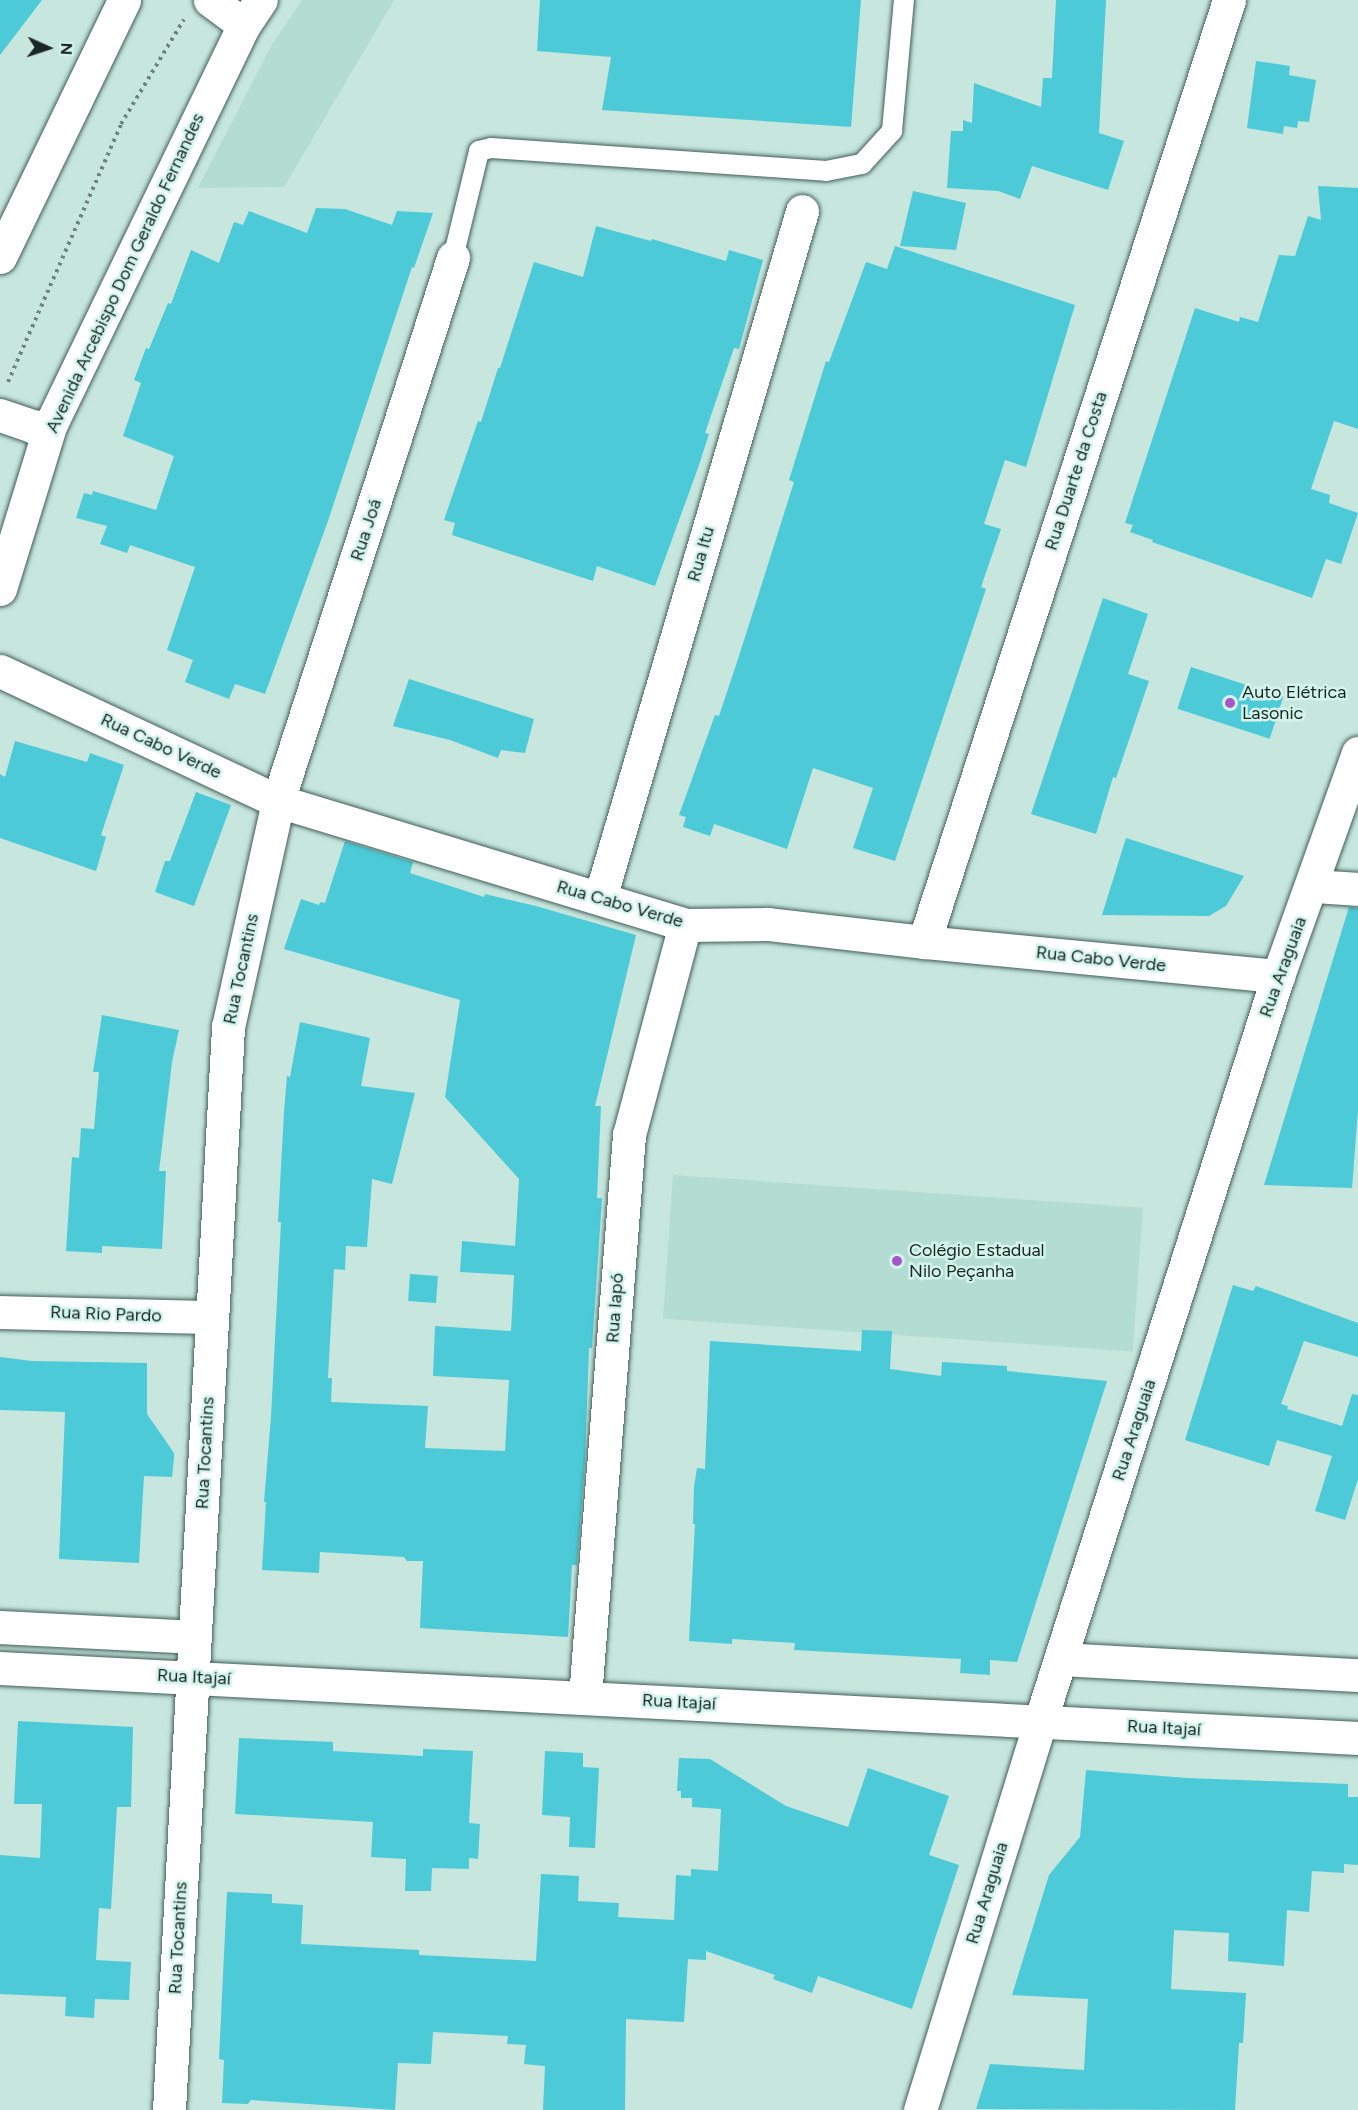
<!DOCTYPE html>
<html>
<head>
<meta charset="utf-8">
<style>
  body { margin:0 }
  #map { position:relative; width:1358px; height:2110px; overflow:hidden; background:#c6e6de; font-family:Figtree,sans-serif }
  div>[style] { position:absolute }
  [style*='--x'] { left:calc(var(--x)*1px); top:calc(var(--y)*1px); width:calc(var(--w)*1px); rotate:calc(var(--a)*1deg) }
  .built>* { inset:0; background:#b3ddd2; transform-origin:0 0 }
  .building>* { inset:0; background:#4ccad7; transform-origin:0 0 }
  .path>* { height:4px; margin-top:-2px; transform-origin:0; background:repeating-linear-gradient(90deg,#6e837e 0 3px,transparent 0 7.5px) }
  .roads { filter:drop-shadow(0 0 2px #425e57) drop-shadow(0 0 2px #425e57) }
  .service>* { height:20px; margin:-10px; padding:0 10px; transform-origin:10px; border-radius:10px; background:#fff }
  .minor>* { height:33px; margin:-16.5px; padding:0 16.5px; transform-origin:16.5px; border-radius:16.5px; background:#fff }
  .tertiary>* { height:33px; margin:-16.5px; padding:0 16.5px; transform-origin:16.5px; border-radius:16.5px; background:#fff }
  .primary>* { height:33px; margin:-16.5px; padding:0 16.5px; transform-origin:16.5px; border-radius:16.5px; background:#fff }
  .dots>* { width:16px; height:16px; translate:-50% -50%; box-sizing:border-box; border:3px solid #d3f4eb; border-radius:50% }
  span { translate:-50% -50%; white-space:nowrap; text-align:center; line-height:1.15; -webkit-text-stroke:5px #d3f4eb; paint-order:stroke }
  .street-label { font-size:18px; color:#1b2724 }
  .poi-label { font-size:18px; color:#1b2724 }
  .left { translate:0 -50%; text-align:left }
  .north { position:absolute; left:18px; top:18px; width:60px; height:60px; -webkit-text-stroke:4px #d3f4eb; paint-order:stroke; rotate:93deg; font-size:16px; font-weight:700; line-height:24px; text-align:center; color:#1b2724 }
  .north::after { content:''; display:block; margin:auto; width:21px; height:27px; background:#1b2724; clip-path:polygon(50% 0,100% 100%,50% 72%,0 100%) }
</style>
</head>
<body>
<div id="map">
  <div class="built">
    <div style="clip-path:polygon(302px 0,394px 0,284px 187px,198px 188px,271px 46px)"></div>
    <div style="left:673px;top:1175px;width:471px;height:144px;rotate:4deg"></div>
  </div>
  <div class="building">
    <div style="clip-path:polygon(0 0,42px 0,0 55px)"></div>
    <div style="clip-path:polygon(540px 0,861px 0,851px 127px,602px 110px,611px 57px,537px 51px)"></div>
    <div style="clip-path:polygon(1056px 0,1106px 0,1099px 133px,1124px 141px,1108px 190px,1032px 166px,1020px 199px,998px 191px,947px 188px,951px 131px,963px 131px,963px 120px,972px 123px,974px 83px,1041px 107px,1043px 78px,1052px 78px)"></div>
    <div style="clip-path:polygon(1256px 61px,1290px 66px,1289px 75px,1316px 80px,1309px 122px,1298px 121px,1297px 128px,1284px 126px,1283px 134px,1247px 128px)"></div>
    <div style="clip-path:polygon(1318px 186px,1358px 188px,1358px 429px,1334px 421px,1311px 489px,1330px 495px,1329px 503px,1358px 513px,1341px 564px,1326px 559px,1312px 598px,1152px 542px,1153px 540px,1130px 532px,1133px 525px,1125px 523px,1195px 308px,1239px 322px,1240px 317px,1258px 322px,1279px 255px,1295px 256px,1308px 216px,1321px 220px)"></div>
    <div style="clip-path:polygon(913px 191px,966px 203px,956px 250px,900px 246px)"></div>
    <div style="clip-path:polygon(316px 208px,345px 209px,392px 225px,397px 211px,433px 213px,414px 268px,412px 267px,328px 521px,265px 694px,235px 684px,229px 699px,185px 682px,193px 660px,167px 650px,195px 567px,130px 545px,127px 553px,100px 544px,107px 526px,76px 518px,84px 493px,92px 495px,93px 491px,156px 510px,174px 456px,123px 436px,141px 383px,134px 380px,146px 348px,149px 349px,168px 303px,171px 304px,191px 250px,219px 263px,234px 222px,243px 225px,249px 211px,307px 233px)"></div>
    <div style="clip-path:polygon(596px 226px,651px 241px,652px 239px,726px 261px,729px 250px,763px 260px,739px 349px,734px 348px,705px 433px,709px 434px,698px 468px,655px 586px,597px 566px,593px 581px,452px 535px,455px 523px,444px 520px,478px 421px,481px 422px,498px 368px,500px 368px,534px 262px,583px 277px)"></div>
    <div style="clip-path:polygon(895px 246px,1075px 305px,1026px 467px,1005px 460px,984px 524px,1001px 529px,981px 587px,986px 589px,895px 861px,853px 848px,873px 788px,813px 768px,787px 849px,714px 824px,710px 836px,683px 827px,686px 817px,679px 815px,715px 715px,719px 716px,739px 656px,794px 482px,789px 480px,826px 361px,829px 362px,866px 262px,887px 269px)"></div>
    <div style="clip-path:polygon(1103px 598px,1148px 614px,1128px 674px,1149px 681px,1116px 778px,1113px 777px,1096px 834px,1031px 814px)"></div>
    <div style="left:1191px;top:667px;width:97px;height:44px;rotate:18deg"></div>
    <div style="clip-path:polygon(409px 679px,534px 719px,525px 753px,501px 750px,498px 758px,450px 740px,393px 726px)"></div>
    <div style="clip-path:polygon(15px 741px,87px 762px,90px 753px,124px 765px,101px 835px,106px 837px,96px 871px,0 838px,0 774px,5px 777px)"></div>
    <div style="clip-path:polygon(196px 792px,231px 805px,194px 906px,155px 892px,165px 861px,170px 861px)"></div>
    <div style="clip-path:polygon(1126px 838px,1244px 876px,1226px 906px,1209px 916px,1102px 915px)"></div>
    <div style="clip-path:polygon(345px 841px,413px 862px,410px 873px,484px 897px,485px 894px,536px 906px,636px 935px,595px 1106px,601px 1106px,597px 1198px,602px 1198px,592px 1348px,589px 1348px,585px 1461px,577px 1565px,572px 1565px,568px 1637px,420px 1628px,423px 1561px,407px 1561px,404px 1557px,320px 1552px,319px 1573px,262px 1570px,266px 1502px,264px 1502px,271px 1417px,281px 1222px,278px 1222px,284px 1112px,287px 1076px,290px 1077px,300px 1022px,370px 1038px,361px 1086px,415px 1093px,392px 1184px,372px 1179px,367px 1247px,346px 1246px,345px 1270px,334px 1269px,328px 1378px,332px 1378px,331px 1402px,428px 1406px,425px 1448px,505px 1451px,509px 1380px,433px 1376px,435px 1326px,511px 1331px,514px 1275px,460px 1272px,462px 1241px,515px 1246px,519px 1179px,445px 1097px,460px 1000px,284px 949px,301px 899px,319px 905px,320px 902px,325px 903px)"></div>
    <div style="clip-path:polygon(1349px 907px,1358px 908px,1358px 1110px,1352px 1188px,1264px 1185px)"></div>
    <div style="clip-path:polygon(102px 1015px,179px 1030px,172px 1062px,159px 1171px,166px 1171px,162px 1249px,102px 1246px,102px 1253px,66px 1251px,72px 1157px,79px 1158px,81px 1128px,94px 1129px,99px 1072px,93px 1072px)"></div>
    <div style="left:410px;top:1274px;width:28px;height:27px;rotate:4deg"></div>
    <div style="clip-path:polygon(1233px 1285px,1253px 1291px,1256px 1286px,1358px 1323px,1358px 1357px,1304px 1341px,1281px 1404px,1288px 1406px,1287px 1409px,1342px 1426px,1352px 1394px,1358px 1395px,1358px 1479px,1345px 1520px,1315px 1511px,1332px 1456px,1277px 1440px,1269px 1466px,1185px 1440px)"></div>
    <div style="clip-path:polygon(862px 1330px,892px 1331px,890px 1369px,941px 1376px,942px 1362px,1007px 1366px,1007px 1371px,1107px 1381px,1017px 1662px,990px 1660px,990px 1675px,960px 1673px,961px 1659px,794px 1650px,795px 1643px,732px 1639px,732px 1644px,689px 1641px,695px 1524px,693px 1524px,694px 1487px,697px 1468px,705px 1469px,710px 1341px,861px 1351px)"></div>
    <div style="clip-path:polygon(0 1357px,32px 1361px,147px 1363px,147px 1414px,174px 1453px,174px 1458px,172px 1477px,144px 1476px,139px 1563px,59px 1559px,65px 1412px,0 1410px)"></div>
    <div style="clip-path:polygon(18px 1721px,133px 1727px,131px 1807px,117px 1807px,111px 1909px,99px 1908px,96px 1960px,131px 1962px,129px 2000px,95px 1999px,94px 2018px,65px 2016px,66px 1997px,0 1994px,0 1855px,40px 1858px,42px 1804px,14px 1804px)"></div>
    <div style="clip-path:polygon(239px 1738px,333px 1742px,333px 1751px,423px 1756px,423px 1749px,473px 1751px,469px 1823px,480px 1824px,478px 1859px,469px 1858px,469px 1869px,432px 1868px,431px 1891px,405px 1891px,406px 1859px,371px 1857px,373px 1822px,235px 1814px)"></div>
    <div style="clip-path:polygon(545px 1751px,583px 1753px,583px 1767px,599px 1768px,595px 1848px,569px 1847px,570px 1817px,542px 1815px)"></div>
    <div style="clip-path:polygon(679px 1758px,710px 1759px,786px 1806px,848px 1827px,868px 1768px,949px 1796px,929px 1855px,959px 1865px,912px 2009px,818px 1976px,812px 1993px,773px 1979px,775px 1975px,706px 1951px,706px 1960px,688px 1959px,684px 2022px,626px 2019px,625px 2110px,543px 2110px,545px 2066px,524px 2064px,526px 2045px,507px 2044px,508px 2036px,433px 2032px,431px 2064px,398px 2063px,395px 2110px,251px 2100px,248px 2104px,222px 2103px,224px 2060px,219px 2059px,227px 1892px,272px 1894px,272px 1903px,303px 1905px,301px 1944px,419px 1950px,419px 1955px,536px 1961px,541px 1874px,579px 1876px,578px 1901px,619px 1903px,618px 1917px,674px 1920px,676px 1875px,691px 1876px,691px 1869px,718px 1871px,721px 1809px,692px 1807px,692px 1798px,681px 1798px,681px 1791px,677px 1791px)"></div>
    <div style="clip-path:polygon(1086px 1770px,1187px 1778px,1348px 1784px,1348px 1797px,1358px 1797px,1358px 1865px,1344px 1864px,1344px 1873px,1312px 1871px,1309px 1912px,1287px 1910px,1284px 1966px,1228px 1961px,1229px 1933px,1174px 1930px,1171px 1989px,1246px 1993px,1243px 2043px,1239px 2043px,1235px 2110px,976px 2109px,990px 2064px,1084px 2070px,1088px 1999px,1012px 1995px,1049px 1875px,1080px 1837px)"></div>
  </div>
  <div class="path">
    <div style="--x:8;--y:382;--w:282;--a:-66.3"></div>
    <div style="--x:121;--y:124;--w:122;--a:-59"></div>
  </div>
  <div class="roads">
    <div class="service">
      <div style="--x:453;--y:258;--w:110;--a:-76.3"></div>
      <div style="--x:479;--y:151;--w:12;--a:-14"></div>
      <div style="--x:491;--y:148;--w:336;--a:3.9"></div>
      <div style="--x:826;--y:171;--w:37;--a:-11"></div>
      <div style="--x:862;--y:164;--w:45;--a:-47.7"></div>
      <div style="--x:892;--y:131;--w:132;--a:-84.8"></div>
    </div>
    <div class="minor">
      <div style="--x:210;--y:0;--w:42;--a:36.3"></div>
      <div style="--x:0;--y:415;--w:36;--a:19"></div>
      <div style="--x:34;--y:427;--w:16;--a:-4"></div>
      <div style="--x:0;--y:671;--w:307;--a:25.1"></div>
      <div style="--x:278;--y:801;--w:425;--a:16.9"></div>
      <div style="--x:685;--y:925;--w:83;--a:-0.7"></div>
      <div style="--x:768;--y:924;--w:157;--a:6.6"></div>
      <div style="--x:924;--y:942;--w:356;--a:5.5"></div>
      <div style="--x:1313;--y:886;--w:45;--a:3.8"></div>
      <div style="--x:600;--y:898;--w:716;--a:-73.61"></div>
      <div style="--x:924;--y:942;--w:990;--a:-72.06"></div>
      <div style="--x:0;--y:1312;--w:212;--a:1.4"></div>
      <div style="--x:585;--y:1697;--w:564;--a:-85.52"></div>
      <div style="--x:629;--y:1135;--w:217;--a:-75.1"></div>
      <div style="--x:169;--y:2110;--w:1085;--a:-86.88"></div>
      <div style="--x:228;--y:1027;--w:231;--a:-77.5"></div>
      <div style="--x:278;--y:801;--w:571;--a:-72.14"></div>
    </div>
    <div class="tertiary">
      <div style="--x:0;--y:1627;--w:195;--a:2.9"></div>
      <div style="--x:1060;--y:1659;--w:298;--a:3.1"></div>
      <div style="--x:0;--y:1668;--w:1360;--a:2.95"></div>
      <div style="--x:920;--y:2110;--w:406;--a:-72.8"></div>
      <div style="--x:1040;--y:1722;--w:783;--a:-72.31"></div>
      <div style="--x:1278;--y:976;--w:237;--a:-70.3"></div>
    </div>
    <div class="primary">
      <div style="--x:0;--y:257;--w:285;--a:-64.2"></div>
      <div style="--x:0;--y:589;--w:170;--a:-72.9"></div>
      <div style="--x:50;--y:426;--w:445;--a:-64.2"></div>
      <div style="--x:244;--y:25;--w:30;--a:-56"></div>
    </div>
  </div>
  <div class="dots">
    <div style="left:1230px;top:703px;background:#a557c9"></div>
    <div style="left:897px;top:1261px;background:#a557c9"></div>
  </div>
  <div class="street-label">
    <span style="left:125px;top:273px;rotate:-65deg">Avenida Arcebispo Dom Geraldo Fernandes</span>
    <span style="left:1076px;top:471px;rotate:-72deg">Rua Duarte da Costa</span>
    <span style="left:366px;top:530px;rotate:-72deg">Rua Joá</span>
    <span style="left:701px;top:554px;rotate:-74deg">Rua Itu</span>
    <span style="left:161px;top:746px;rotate:25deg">Rua Cabo Verde</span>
    <span style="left:620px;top:904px;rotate:16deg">Rua Cabo Verde</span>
    <span style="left:1101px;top:959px;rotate:6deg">Rua Cabo Verde</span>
    <span style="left:1283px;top:967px;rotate:-70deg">Rua Araguaia</span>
    <span style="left:241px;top:969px;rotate:-78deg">Rua Tocantins</span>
    <span style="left:615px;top:1308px;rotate:-86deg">Rua Iapó</span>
    <span style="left:106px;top:1314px;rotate:2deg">Rua Rio Pardo</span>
    <span style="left:1134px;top:1430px;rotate:-72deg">Rua Araguaia</span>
    <span style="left:205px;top:1453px;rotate:-87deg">Rua Tocantins</span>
    <span style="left:194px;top:1677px;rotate:3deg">Rua Itajaí</span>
    <span style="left:679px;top:1702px;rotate:3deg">Rua Itajaí</span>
    <span style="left:1164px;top:1728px;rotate:3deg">Rua Itajaí</span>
    <span style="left:987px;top:1893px;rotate:-73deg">Rua Araguaia</span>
    <span style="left:178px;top:1938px;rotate:-87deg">Rua Tocantins</span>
  </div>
  <div class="poi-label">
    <span class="left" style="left:1242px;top:703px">Auto Elétrica<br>Lasonic</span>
    <span class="left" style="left:909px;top:1261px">Colégio Estadual<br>Nilo Peçanha</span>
  </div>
  <div class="north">N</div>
</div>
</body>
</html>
